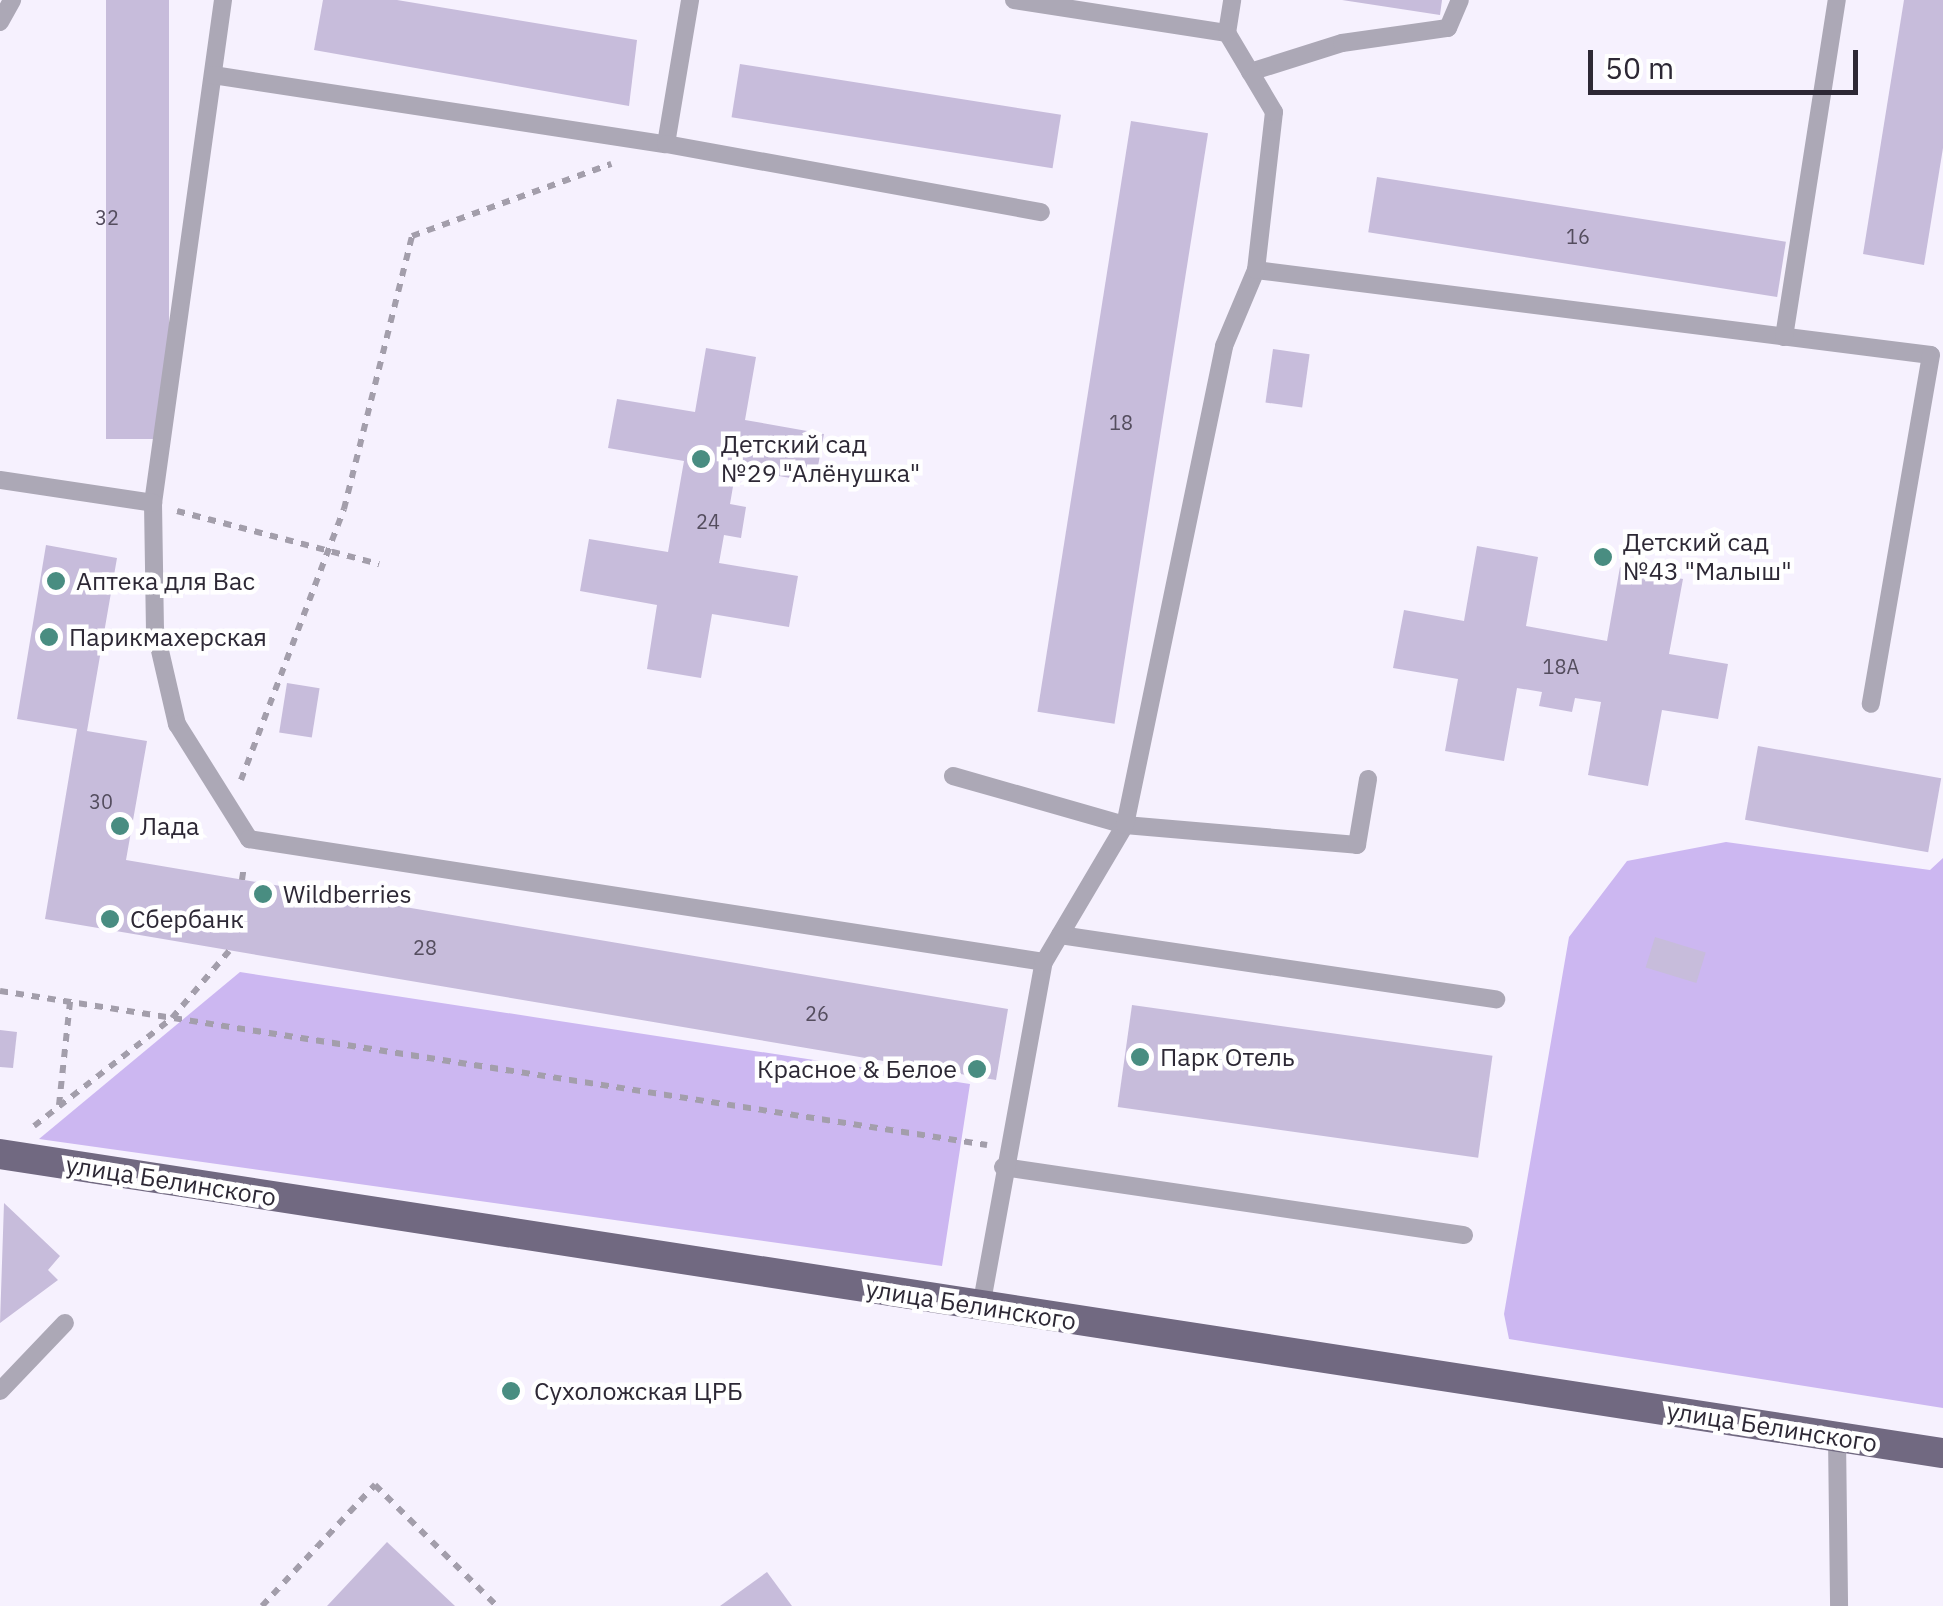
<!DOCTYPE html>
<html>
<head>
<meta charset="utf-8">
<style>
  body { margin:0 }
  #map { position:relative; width:1943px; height:1606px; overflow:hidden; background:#f6f1fe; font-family:"IBM Plex Sans",sans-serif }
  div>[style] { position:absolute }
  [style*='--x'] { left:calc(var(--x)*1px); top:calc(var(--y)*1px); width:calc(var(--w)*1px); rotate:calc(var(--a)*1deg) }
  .green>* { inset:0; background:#ccb7f1 }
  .building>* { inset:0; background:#c7bcdb; transform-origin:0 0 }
  .path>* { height:6px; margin-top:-3px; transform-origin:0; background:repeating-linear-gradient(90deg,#a39eab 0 8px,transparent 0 16px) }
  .lane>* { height:18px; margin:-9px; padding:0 9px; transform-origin:9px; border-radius:9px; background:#aca8b6 }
  .primary>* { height:30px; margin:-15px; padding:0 15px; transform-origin:15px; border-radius:15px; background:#716981 }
  .dots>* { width:28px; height:28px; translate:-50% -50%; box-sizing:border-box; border:5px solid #fff; border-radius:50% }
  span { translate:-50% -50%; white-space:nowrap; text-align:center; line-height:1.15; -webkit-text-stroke:9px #fff; paint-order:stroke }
  .number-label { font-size:20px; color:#544d5e }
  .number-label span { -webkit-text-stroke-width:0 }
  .poi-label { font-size:25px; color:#2d2835 }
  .left { translate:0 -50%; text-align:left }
  .right { translate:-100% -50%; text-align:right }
  .street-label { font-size:25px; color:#2d2835 }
  .scale { position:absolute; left:1588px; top:50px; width:270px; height:45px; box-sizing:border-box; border:5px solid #2d2835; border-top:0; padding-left:12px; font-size:30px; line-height:35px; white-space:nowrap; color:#2d2835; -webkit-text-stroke:8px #fff; paint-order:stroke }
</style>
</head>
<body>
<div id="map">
  <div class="green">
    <div style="clip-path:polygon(1726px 842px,1930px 870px,1943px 858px,1943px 1408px,1509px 1339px,1504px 1314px,1569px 937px,1627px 861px)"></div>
    <div style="clip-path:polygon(240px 972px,970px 1084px,942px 1266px,39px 1139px)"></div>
  </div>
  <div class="building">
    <div style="left:106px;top:0;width:63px;height:439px"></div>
    <div style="clip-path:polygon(323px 0,397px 0,637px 40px,629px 106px,314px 50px)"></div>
    <div style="clip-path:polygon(1342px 0,1442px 0,1440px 15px)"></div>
    <div style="clip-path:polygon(1904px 0,1943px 0,1943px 148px,1924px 265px,1863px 254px)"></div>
    <div style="left:740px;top:64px;width:325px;height:54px;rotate:9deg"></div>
    <div style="left:1131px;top:121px;width:78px;height:598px;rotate:9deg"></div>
    <div style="left:1377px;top:177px;width:414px;height:56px;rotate:9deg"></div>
    <div style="clip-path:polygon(706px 348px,756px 357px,745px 420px,824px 434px,815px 482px,736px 469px,730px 504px,746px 507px,741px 538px,724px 535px,719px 563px,798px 576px,789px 627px,712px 614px,701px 678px,647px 669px,657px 605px,580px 591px,589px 539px,668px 552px,684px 461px,608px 448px,617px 399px,695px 412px)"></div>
    <div style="left:1273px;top:349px;width:37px;height:54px;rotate:8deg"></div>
    <div style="clip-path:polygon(46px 545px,117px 558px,87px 731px,147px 741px,126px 860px,1008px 1009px,996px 1080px,45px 919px,77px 729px,17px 719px)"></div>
    <div style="clip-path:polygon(1477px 546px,1538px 557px,1526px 626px,1607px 641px,1620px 567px,1683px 579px,1669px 654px,1728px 664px,1718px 719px,1662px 710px,1648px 786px,1588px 775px,1601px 702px,1575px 698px,1572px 712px,1539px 706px,1542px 692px,1517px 688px,1504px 761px,1445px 751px,1458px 679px,1393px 668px,1404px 610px,1464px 621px)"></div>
    <div style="left:287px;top:683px;width:33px;height:50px;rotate:9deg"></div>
    <div style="left:1758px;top:746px;width:186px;height:75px;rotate:10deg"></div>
    <div style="left:1655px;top:937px;width:53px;height:32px;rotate:17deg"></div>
    <div style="left:1132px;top:1005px;width:364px;height:103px;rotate:8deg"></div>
    <div style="clip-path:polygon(0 1030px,17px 1032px,13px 1068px,0 1067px)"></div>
    <div style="clip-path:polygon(4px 1203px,60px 1256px,48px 1270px,58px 1280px,0 1323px)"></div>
    <div style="clip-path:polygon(387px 1542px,455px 1606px,327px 1606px)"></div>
    <div style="clip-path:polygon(767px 1572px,792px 1606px,720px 1606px)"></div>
  </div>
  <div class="path">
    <div style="--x:177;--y:511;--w:209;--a:14.7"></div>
    <div style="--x:241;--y:780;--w:290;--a:-69.2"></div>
    <div style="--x:344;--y:509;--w:281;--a:-76"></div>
    <div style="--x:412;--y:236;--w:212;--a:-19.9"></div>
    <div style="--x:242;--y:880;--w:15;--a:-82"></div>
    <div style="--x:0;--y:991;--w:999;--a:8.87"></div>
    <div style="--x:59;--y:1105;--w:104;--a:-83.9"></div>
    <div style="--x:34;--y:1126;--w:175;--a:-38"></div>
    <div style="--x:172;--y:1018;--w:88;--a:-49.6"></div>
    <div style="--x:262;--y:1606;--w:166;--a:-47"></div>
    <div style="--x:375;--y:1485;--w:172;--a:44.8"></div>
  </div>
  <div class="lane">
    <div style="--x:223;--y:0;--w:508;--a:97.92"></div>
    <div style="--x:153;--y:503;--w:126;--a:89.1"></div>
    <div style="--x:155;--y:629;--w:98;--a:77"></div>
    <div style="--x:177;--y:724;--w:136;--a:57.9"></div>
    <div style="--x:249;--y:839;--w:804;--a:8.79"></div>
    <div style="--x:1014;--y:0;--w:216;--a:8.8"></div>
    <div style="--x:0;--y:22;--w:25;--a:-61"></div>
    <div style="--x:1250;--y:72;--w:96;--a:-17.5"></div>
    <div style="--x:1342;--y:43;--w:107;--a:-8.1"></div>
    <div style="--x:1448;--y:28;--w:30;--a:-67"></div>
    <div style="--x:213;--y:75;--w:458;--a:8.7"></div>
    <div style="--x:666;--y:144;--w:146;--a:-80.5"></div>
    <div style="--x:666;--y:144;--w:381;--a:10.3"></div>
    <div style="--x:1256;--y:270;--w:680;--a:7.18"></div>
    <div style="--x:1931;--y:355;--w:354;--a:99.8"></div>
    <div style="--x:1784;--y:337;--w:341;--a:-81.1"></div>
    <div style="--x:0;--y:480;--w:155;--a:8.5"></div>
    <div style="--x:953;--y:776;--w:179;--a:15.9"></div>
    <div style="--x:1125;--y:825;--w:233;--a:4.9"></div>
    <div style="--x:1357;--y:845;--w:67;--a:-80.5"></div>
    <div style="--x:1060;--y:935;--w:441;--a:8.4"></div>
    <div style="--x:1003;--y:1167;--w:466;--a:8.4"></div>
    <div style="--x:981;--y:1307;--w:351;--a:-79.7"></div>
    <div style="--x:1044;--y:962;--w:159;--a:-59.4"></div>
    <div style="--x:1125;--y:825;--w:489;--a:-78.3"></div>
    <div style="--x:1224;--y:346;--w:82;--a:-67.2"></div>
    <div style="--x:1256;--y:270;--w:159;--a:-83.5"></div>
    <div style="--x:1274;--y:112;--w:92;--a:-120.7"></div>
    <div style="--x:1227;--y:33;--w:33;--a:-81"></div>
    <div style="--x:0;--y:1391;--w:94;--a:-46.3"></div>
    <div style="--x:1837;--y:1437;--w:169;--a:89.3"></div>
  </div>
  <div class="primary">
    <div style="--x:0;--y:1154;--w:1966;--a:8.75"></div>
  </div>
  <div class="dots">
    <div style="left:701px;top:459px;background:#498d81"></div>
    <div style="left:1603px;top:557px;background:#498d81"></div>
    <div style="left:56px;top:581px;background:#498d81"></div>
    <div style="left:49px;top:637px;background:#498d81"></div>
    <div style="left:120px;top:826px;background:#498d81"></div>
    <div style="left:263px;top:894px;background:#498d81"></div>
    <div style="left:110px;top:919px;background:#498d81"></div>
    <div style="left:1140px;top:1057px;background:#498d81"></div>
    <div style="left:977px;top:1069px;background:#498d81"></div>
    <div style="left:511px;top:1391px;background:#498d81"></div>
  </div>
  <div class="number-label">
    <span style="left:107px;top:217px">32</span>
    <span style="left:1578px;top:236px">16</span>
    <span style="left:1121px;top:422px">18</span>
    <span style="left:708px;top:521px">24</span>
    <span style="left:1561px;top:666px">18А</span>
    <span style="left:101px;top:801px">30</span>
    <span style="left:425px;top:947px">28</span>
    <span style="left:817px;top:1013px">26</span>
  </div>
  <div class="poi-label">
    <span class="left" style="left:721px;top:459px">Детский сад<br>№29 "Алёнушка"</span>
    <span class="left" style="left:1623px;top:557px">Детский сад<br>№43 "Малыш"</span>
    <span class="left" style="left:76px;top:581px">Аптека для Вас</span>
    <span class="left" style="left:69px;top:637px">Парикмахерская</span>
    <span class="left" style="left:140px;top:826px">Лада</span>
    <span class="left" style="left:283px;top:894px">Wildberries</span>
    <span class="left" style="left:130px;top:919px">Сбербанк</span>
    <span class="left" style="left:1160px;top:1057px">Парк Отель</span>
    <span class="right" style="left:957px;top:1069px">Красное &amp; Белое</span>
    <span class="left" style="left:534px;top:1391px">Сухоложская ЦРБ</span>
  </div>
  <div class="street-label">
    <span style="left:171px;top:1181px;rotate:9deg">улица Белинского</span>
    <span style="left:971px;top:1305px;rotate:9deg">улица Белинского</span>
    <span style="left:1772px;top:1427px;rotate:9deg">улица Белинского</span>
  </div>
  <div class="scale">50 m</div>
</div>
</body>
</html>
